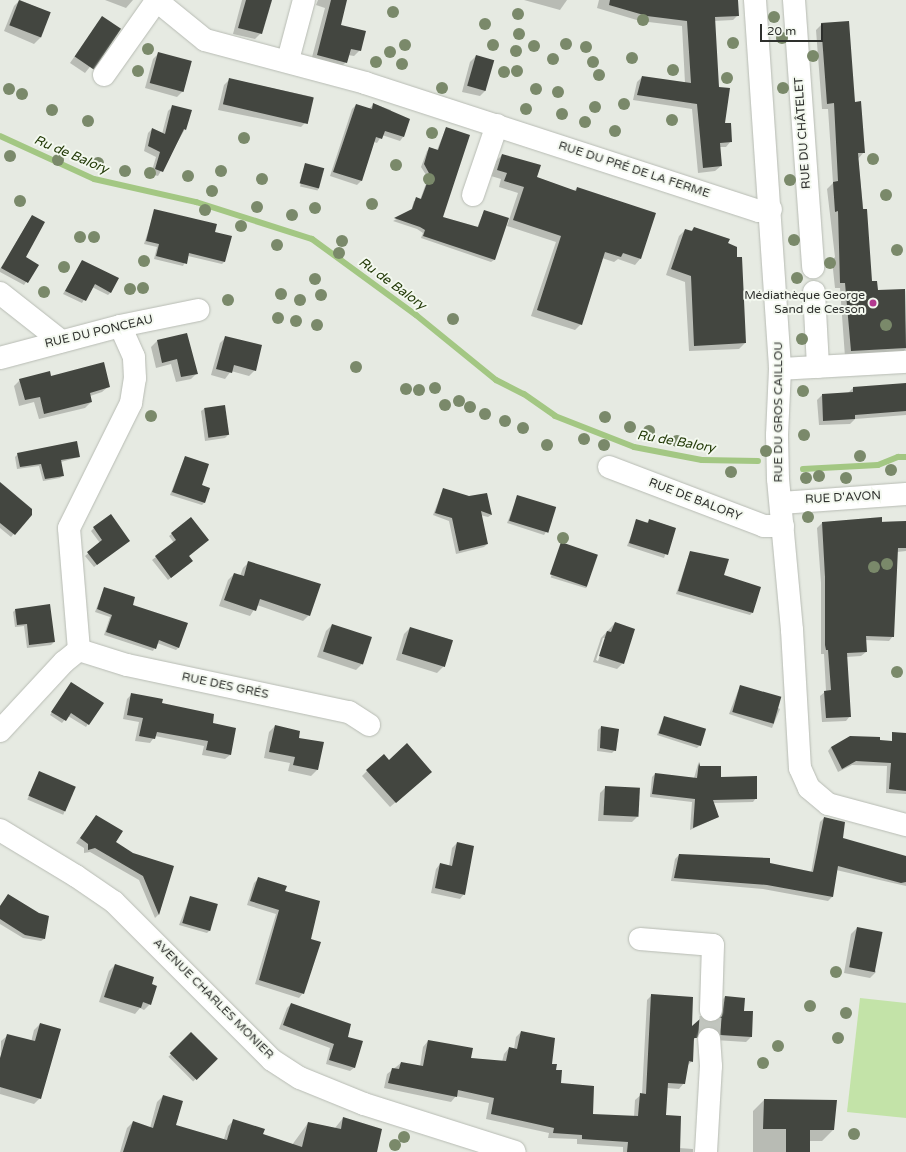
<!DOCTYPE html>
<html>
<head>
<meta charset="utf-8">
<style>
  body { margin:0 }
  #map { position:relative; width:906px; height:1152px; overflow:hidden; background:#e6eae2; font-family:"Varela Round",sans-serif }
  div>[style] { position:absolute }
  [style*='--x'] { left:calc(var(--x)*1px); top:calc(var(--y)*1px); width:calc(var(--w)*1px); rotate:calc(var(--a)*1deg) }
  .green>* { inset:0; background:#c3e3a8 }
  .shadow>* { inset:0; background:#0003; transform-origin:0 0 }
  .stream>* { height:6px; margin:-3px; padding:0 3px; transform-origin:3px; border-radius:3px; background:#a3c783 }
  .building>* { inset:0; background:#434640; transform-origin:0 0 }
  .minor-tunnel>* { height:22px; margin-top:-11px; transform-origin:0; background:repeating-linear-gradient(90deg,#c1c5be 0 22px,transparent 0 33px) }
  .roads { filter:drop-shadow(0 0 1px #b7bbb3) drop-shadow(0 0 1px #b7bbb3) }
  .minor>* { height:22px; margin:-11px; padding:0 11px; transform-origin:11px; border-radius:11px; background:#fff }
  .trees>* { width:12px; height:12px; margin:-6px; border-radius:50%; background:#7a896a }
  .dots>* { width:11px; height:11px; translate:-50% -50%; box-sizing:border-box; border:2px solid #f3f8ef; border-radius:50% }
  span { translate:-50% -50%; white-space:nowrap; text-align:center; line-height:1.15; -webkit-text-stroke:4px #f3f8ef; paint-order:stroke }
  .street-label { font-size:12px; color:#2e302d }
  .poi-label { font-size:12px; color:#2e302d }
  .right { translate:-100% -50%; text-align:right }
  .water-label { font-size:13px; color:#243b09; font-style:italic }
  .scale { position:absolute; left:760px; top:24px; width:63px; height:18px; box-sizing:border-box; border:2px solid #2e302d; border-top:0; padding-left:5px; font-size:12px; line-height:14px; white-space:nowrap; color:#2e302d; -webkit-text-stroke:3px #f3f8ef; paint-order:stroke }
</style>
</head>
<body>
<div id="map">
  <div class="green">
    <div style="clip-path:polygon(860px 998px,906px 1003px,906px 1118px,847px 1112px)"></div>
  </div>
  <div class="shadow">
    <div style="clip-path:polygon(20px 0,50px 13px,40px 38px,34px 44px,4px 31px,14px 6px)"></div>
    <div style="clip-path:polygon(105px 0,133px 0,126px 8px)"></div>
    <div style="clip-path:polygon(242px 0,271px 0,261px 33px,255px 39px,233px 34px)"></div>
    <div style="clip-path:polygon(318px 0,346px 0,340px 25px,360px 50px,354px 56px,348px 55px,346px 62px,340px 68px,311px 61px,325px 8px,316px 5px)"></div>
    <div style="clip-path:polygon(524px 0,567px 0,560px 10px)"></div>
    <div style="clip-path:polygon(599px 0,737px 0,738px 15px,733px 20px,714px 21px,718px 87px,724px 124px,731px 141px,726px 147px,719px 147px,721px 166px,715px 171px,698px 173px,692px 109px,633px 100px,637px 82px,642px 77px,685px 83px,682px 26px,640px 21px,597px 8px)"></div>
    <div style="clip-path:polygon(102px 17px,120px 29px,85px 73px,70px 63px)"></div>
    <div style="clip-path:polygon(822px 24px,854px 103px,864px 152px,858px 159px,871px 282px,877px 291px,904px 290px,906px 349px,901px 353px,845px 357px,840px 288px,835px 288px,832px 260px,835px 257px,827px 189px,833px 183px,828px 109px,822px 109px,816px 30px)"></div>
    <div style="clip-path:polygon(159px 53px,183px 91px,177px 97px,145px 88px,153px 59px)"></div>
    <div style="clip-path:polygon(476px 56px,486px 90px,480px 96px,462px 92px,470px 62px)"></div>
    <div style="clip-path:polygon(230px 79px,313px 97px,307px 121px,301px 127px,218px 110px,224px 85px)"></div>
    <div style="clip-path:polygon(374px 104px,391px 110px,390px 113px,403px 137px,400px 141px,382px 135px,377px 143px,374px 142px,361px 181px,357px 185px,330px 176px,352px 109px,356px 105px,369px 109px)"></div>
    <div style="clip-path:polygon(173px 106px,185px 129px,158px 176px,151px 174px,156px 157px,144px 151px,148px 133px,152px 129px,162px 134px,168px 111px)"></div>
    <div style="clip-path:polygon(446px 128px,442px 218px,477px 228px,484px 211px,494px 260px,491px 262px,421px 238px,423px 233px,417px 229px,393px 221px,411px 211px,414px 201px,420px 200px,428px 178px,421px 167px,427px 151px,430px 148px,437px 150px)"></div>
    <div style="clip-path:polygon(502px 155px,536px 177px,574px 191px,577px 188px,640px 259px,635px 265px,618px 259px,614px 262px,602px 258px,581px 324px,575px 330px,531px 316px,556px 242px,507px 226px,518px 193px,499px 187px,501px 179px,491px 176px,496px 161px)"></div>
    <div style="left:305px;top:165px;width:18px;height:22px;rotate:13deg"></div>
    <div style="clip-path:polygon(155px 210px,214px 233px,225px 261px,222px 264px,188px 256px,183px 266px,154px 259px,157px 247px,144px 244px)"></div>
    <div style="clip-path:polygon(32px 216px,24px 257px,38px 265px,24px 285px,0 272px,0 269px)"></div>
    <div style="clip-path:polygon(694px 228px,727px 244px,745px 343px,739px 349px,689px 351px,685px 282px,666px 275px,679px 236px,685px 230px,690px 232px)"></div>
    <div style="clip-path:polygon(82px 261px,111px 292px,108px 295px,92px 287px,82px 303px,63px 294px)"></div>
    <div style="clip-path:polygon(186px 335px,197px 373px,191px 379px,176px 382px,171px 364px,156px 368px,151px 347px,157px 341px)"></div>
    <div style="clip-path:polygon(226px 337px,255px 370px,249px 376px,231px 371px,225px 379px,211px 375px,220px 343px)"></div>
    <div style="clip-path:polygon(51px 378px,109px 386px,102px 392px,90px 396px,91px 402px,85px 408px,39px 419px,34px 402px,19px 406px,14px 386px,20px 380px)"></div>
    <div style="clip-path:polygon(906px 384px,906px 415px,855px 419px,850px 424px,819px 425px,817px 400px,822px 395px,848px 393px,853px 388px)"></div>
    <div style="clip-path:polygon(224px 406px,228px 435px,225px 438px,205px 441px,201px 411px,204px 409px)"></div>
    <div style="clip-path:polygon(18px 454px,79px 457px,61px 462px,63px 475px,60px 478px,43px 481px,39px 466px,17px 469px,15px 457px)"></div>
    <div style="clip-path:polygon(185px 457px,200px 486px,204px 503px,202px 505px,170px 495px)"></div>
    <div style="clip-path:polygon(0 489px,31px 515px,11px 537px,0 528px)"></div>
    <div style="clip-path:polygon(443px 489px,469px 497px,487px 494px,491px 515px,488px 517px,480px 515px,487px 544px,484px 547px,456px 554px,449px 521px,433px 515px)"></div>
    <div style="clip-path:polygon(518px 496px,546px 532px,544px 535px,507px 523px)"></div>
    <div style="clip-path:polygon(191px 519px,189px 564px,168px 580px,152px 560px,174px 543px,169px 536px)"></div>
    <div style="clip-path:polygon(637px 520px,646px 523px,650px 520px,675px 528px,664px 558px,627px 546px)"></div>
    <div style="clip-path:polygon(906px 521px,906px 551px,897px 552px,893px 636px,889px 641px,865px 640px,866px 652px,861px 656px,846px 657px,850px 716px,846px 721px,822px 722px,820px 696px,826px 691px,824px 654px,821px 654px,821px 583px,817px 528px,822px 523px)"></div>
    <div style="clip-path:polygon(94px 528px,126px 543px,94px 567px,85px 556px,100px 543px,91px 531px)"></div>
    <div style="left:561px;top:544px;width:37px;height:35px;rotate:17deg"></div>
    <div style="clip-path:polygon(690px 552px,722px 576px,752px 613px,750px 615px,676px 594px)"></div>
    <div style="clip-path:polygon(249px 562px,309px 615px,303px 621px,257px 605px,250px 616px,219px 606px,228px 580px,234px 574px,240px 576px,243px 568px)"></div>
    <div style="clip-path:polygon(104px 588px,131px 605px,179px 647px,176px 650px,157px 643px,153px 651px,104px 635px,110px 617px,95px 612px)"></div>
    <div style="clip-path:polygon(15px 610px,54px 642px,51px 645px,27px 648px,24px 626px,15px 627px,13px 612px)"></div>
    <div style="clip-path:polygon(evenodd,615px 623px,623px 663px,617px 669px,593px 662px,601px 638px,615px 623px,603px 638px,606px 638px,598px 661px,596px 660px,603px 638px)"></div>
    <div style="clip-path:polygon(332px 625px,362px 664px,356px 670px,317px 657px,326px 631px)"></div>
    <div style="clip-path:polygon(410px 628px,452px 640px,443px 667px,437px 673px,396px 660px,404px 634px)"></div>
    <div style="clip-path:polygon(69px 686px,88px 724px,86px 727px,68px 716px,62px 723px,50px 715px)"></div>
    <div style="clip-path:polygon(740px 686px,780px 709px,772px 728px,729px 714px)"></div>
    <div style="clip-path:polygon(132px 694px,212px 724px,230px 755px,225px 759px,202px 755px,204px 746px,155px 736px,150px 743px,135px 741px,139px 722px,123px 719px,127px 699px)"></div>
    <div style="clip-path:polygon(664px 717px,700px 745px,697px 748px,657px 735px)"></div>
    <div style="clip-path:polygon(275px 726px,298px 738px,317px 770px,311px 776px,288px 771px,290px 763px,264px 758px,269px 732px)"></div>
    <div style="clip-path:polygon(601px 727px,615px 750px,612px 753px,597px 751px,598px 730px)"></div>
    <div style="clip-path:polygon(879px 741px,906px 758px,906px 794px,886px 793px,887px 766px,852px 765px,838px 772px,828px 751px,831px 747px)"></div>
    <div style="clip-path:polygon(388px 761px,431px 772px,390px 807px,362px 776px,367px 771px)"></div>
    <div style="clip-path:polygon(698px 764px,699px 767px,756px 798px,753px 802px,713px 803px,718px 817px,690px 830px,692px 802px,650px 797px,652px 777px,655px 774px,694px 778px)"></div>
    <div style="left:39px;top:772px;width:39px;height:30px;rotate:23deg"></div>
    <div style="clip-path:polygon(606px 787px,638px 816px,632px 822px,598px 821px,600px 793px)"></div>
    <div style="clip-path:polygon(96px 816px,115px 843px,133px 854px,173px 866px,159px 914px,155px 918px,139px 880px,90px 852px,84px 853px,84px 848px,76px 843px)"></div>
    <div style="clip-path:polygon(824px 818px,842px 839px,906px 858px,906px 886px,836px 870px,832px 897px,828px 901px,763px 889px,671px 881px,675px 859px,679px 855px,770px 864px,811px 873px,820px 822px)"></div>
    <div style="clip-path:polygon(457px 843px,464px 894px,460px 899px,431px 893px,436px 869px,440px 864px,449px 866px,452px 848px)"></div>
    <div style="clip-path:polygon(258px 879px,284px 892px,310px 939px,303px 993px,299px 998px,255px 984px,276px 914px,247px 905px,254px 883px)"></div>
    <div style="clip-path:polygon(8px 895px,44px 939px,41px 941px,23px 938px,0 924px,0 906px)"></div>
    <div style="clip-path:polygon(190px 897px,210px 930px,207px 933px,179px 925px)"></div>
    <div style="clip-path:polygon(857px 928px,876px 972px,870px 978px,844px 973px,851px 934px)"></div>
    <div style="clip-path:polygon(115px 965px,151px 985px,150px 1004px,144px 1010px,140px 1008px,135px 1014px,99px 1002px,109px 971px)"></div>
    <div style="clip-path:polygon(652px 995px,690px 1029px,717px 1022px,720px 1002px,725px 997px,743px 1011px,751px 1037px,746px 1042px,715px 1040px,709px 1032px,699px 1033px,693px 1041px,692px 1061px,687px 1066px,684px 1083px,679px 1089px,667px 1088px,665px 1116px,679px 1148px,693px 1149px,693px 1152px,623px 1152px,623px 1147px,577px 1144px,577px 1139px,548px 1138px,549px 1133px,486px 1119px,489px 1103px,456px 1096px,451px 1102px,384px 1088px,387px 1074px,401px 1063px,420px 1066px,423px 1047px,428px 1041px,470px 1058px,502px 1062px,504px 1054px,509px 1048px,514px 1049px,516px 1037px,521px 1032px,551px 1064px,560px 1084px,592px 1115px,634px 1117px,635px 1100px,642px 1094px,647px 1000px)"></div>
    <div style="clip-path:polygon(291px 1004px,346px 1038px,355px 1067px,350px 1071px,326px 1064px,330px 1048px,279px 1029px,287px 1008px)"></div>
    <div style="clip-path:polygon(40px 1024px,40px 1098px,34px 1104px,0 1094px,1px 1041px,7px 1036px,31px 1042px,34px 1030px)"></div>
    <div style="left:191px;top:1034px;width:35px;height:32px;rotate:45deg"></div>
    <div style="clip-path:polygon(163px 1096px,175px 1126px,213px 1152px,120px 1152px,127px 1128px,133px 1122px,150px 1128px,157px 1102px)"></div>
    <div style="clip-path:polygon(764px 1100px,833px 1130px,822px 1141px,809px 1141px,809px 1152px,753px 1152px,753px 1111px)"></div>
    <div style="clip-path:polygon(343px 1118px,376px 1152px,220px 1152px,228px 1126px,234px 1120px,262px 1135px,292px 1145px,308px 1123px,335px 1128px)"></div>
  </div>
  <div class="stream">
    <div style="--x:0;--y:136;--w:103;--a:24.6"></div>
    <div style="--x:94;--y:179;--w:105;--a:12.7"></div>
    <div style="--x:196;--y:202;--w:122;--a:17.7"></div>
    <div style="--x:312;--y:239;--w:129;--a:36.2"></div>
    <div style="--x:416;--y:315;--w:103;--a:39.1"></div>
    <div style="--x:496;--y:380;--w:31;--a:27"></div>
    <div style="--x:524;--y:394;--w:38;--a:35"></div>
    <div style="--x:555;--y:416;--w:85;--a:21.4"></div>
    <div style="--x:634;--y:447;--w:69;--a:10.8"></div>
    <div style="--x:702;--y:460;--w:56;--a:1"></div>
    <div style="--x:803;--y:469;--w:75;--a:-3.1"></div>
    <div style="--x:878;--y:465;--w:22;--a:-22"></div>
    <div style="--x:898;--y:457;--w:8;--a:0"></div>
  </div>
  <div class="building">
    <div style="left:19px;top:0;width:34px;height:27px;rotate:21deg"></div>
    <div style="clip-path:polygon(246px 0,272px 0,262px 34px,238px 28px)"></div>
    <div style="clip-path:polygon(331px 0,347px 0,341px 25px,366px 31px,361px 51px,351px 49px,347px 63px,317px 55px)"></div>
    <div style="clip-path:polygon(610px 0,738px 0,739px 16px,715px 17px,719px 87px,730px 88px,725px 123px,731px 123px,732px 142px,720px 143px,722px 166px,703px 168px,697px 104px,637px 95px,642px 76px,691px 83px,687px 21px,647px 16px,609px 5px)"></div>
    <div style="left:102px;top:16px;width:23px;height:49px;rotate:34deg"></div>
    <div style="clip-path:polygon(849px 21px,855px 102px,861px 101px,865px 153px,858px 153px,863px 209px,867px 209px,872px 281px,877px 281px,878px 290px,905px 289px,906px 348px,851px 351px,845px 283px,840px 283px,838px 211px,835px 212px,833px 182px,838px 181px,834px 103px,827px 104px,821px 23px)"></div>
    <div style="left:158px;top:52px;width:35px;height:32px;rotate:15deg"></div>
    <div style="left:476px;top:55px;width:19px;height:32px;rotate:16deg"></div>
    <div style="left:229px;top:78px;width:87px;height:27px;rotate:13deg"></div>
    <div style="clip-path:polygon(373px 103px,410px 119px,404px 137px,385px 131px,382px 139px,376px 137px,362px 181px,333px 172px,356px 104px,372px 109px)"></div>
    <div style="clip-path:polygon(172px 105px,192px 110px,186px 130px,184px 129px,163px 172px,155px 169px,160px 152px,148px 146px,152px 128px,165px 134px)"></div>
    <div style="clip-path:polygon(446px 127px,470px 135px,443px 217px,478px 227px,484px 210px,509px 218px,495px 260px,423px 236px,425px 230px,420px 227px,394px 218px,412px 209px,416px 197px,421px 199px,430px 175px,424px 164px,429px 147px,438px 150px)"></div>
    <div style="clip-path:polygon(502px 154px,541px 165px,537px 177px,576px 191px,577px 187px,656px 213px,641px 259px,623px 253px,621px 257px,605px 252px,582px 325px,537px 310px,561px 236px,513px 220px,524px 187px,504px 181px,507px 173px,497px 170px)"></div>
    <div style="left:305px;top:163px;width:20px;height:21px;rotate:15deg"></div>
    <div style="clip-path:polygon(154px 209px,217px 224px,215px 232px,232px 236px,225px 262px,189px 253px,187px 264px,156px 256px,159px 244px,146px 241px)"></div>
    <div style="clip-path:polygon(32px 215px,45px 222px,26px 257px,39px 265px,28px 283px,1px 268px)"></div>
    <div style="clip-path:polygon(694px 227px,730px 239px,728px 243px,737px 247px,737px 257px,742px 257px,746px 343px,694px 346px,691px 276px,671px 269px,685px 229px,692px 231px)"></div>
    <div style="clip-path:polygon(82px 260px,119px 278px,111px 293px,95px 284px,86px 301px,65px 291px)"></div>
    <div style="clip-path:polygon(187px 333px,198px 374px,181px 377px,177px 359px,162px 363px,157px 340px)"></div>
    <div style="clip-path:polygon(225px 336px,262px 345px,256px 371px,234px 365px,232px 373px,216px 369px)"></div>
    <div style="clip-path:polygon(104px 362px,110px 387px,90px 393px,92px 402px,44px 414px,40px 397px,25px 400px,19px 379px,50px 371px,51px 376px)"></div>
    <div style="clip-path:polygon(906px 383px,906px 411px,855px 415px,855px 419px,823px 421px,822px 394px,853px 392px,853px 387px)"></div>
    <div style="left:225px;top:405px;width:30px;height:21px;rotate:82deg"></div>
    <div style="clip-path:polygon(77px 441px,80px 457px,61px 460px,64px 476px,45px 479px,41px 464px,20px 467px,17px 453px)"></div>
    <div style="clip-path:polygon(185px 456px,209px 464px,202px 485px,210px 488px,205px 503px,172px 492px)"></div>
    <div style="clip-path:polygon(0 482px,32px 509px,32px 515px,15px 535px,0 523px)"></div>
    <div style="clip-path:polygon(443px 488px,469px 496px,487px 493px,492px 515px,481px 511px,488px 544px,459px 551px,452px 518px,435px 513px)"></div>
    <div style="left:517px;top:495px;width:41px;height:27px;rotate:17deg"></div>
    <div style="clip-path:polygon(111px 514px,130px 541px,97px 565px,87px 552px,102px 540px,93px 527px)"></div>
    <div style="clip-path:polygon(191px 517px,209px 540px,189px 556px,193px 561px,171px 578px,155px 556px,176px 540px,171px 533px)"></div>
    <div style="clip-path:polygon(882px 517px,882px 522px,906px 521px,906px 548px,898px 548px,894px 637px,866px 636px,867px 652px,847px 653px,851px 717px,826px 718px,824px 691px,831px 690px,828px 650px,826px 650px,825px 645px,825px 577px,822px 522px)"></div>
    <div style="clip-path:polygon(636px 519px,648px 523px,649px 519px,676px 528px,668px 555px,629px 543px)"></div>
    <div style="left:561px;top:542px;width:39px;height:34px;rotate:19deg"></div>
    <div style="clip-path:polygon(690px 551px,729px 559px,724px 575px,761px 587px,753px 613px,678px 591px)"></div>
    <div style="clip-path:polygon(248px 561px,321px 584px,310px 616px,260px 599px,256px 611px,224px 600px,234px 573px,244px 576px)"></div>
    <div style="clip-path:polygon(104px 587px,135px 597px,133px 605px,188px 623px,179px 648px,159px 640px,156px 649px,106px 632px,112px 615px,97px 609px)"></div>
    <div style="clip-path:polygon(50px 604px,55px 642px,29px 645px,27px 624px,17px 625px,15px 609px)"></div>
    <div style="clip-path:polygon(615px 622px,635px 629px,624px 664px,599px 656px,607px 631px,611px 632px)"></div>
    <div style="left:332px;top:624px;width:42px;height:29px;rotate:18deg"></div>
    <div style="left:410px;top:627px;width:45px;height:28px;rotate:17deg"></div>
    <div style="clip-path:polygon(71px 682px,104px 703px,89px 725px,71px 713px,66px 721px,51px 712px)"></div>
    <div style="left:740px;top:685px;width:43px;height:28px;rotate:16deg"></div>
    <div style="clip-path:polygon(131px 693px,163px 699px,162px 703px,214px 714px,213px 723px,236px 728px,231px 755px,206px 750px,208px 741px,157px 732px,155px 739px,139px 736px,143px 718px,127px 715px)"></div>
    <div style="left:664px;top:716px;width:44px;height:18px;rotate:17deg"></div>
    <div style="clip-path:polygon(275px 725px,300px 731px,299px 738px,324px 742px,318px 770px,293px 765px,295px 757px,269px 752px)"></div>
    <div style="clip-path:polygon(601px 726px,619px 729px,616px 751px,600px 748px)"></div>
    <div style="clip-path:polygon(892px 732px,906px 733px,906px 791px,889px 789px,891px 763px,856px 761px,842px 769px,831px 747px,850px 736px,880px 737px,880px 740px,892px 741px)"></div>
    <div style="clip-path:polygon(407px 743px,432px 772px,396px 803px,366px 770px,384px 754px,389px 760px)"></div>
    <div style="clip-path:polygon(699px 762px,700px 766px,721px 766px,721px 777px,757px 776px,757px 799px,713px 800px,719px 817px,693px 828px,695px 799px,652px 794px,655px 773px,697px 778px)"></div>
    <div style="left:39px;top:771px;width:40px;height:27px;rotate:23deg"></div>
    <div style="left:605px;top:786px;width:35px;height:29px;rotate:3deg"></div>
    <div style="clip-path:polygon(96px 815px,123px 831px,116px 842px,133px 853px,174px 866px,159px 915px,143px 876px,95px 848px,88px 850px,88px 844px,80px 838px)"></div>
    <div style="clip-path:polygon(824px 817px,845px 822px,843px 838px,906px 856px,906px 882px,901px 883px,838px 866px,833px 897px,767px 885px,674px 878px,679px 854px,770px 858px,770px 863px,813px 872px)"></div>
    <div style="clip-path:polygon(457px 842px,474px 846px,465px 895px,435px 888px,440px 863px,452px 866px)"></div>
    <div style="clip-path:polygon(258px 877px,287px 886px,285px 891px,320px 901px,311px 939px,321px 942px,304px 994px,259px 980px,279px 910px,250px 901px)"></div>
    <div style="clip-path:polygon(8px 894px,39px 913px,49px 916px,45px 939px,25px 935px,0 919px,0 906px)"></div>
    <div style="left:190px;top:896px;width:29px;height:28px;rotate:16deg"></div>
    <div style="left:857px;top:927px;width:26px;height:41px;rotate:11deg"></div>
    <div style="clip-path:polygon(115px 964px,154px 977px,152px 984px,157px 986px,151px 1005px,143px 1002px,141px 1008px,104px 997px)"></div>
    <div style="clip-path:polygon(651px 994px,693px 997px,692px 1026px,701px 1018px,710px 1022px,717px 1021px,722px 1016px,725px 996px,745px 998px,744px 1011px,753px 1011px,752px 1037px,720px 1035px,715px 1028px,708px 1027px,702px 1029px,697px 1038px,694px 1038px,693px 1062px,689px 1061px,685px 1084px,668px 1083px,666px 1115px,681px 1116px,680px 1152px,627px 1152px,628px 1142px,582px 1139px,582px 1135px,553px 1133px,554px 1128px,491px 1114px,494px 1098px,458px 1090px,457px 1097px,388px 1083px,392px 1068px,399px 1069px,401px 1062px,423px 1066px,428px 1040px,473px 1048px,471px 1058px,506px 1061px,509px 1047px,517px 1049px,521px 1031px,555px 1038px,552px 1064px,557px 1064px,556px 1070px,562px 1070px,561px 1083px,594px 1086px,593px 1114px,638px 1116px,640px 1093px,646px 1094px)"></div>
    <div style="clip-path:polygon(291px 1003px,351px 1024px,348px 1037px,363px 1041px,355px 1068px,329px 1060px,334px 1044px,283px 1025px)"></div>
    <div style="clip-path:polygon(40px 1023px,61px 1029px,41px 1099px,0 1087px,0 1058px,7px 1034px,35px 1041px)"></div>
    <div style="left:191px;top:1032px;width:38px;height:30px;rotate:45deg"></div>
    <div style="clip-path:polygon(163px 1095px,183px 1101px,176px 1125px,227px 1140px,233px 1119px,265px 1129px,263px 1134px,302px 1147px,308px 1122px,341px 1129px,343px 1117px,382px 1129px,377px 1152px,123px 1152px,133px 1121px,153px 1128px)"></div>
    <div style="clip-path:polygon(764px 1099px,837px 1100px,834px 1130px,810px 1130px,810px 1152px,786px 1152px,786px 1129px,763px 1129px)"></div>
  </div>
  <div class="minor-tunnel">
    <div style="--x:709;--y:1039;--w:29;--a:-86"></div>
  </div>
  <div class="roads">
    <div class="minor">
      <div style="--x:755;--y:0;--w:370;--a:86.1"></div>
      <div style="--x:780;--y:369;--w:66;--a:92.6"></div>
      <div style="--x:777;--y:435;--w:44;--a:88.7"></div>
      <div style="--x:778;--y:479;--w:152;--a:84.7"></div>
      <div style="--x:792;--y:630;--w:138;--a:86.7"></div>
      <div style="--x:800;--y:768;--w:22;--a:66"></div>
      <div style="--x:809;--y:788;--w:25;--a:40"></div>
      <div style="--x:828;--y:804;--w:81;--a:15.1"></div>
      <div style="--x:794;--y:0;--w:268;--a:85.9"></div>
      <div style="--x:157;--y:1;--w:62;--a:39.1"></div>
      <div style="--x:205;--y:40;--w:166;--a:15"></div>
      <div style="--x:365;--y:83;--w:414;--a:18"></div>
      <div style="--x:759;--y:211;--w:12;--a:-9"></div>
      <div style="--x:288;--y:60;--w:62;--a:-75.1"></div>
      <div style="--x:104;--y:75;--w:92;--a:-54.8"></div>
      <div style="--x:473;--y:195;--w:74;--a:-71.1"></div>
      <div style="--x:814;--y:292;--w:75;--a:86.9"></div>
      <div style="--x:0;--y:293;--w:78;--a:38.2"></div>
      <div style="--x:0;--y:358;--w:124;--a:-14.9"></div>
      <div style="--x:120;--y:326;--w:80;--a:-11.6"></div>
      <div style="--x:780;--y:369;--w:126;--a:-3.2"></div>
      <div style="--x:609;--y:467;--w:166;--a:20.8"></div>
      <div style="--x:764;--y:526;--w:19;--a:0"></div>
      <div style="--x:781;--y:503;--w:125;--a:-4.1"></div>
      <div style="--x:79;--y:650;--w:50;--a:17.4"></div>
      <div style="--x:127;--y:665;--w:227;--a:12"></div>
      <div style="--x:349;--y:712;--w:24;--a:33"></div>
      <div style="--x:0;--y:731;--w:94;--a:-47.2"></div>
      <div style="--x:64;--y:662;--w:19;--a:-39"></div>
      <div style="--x:79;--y:650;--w:122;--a:-94.7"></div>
      <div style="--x:69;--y:528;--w:140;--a:-63.6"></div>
      <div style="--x:131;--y:403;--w:25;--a:-81"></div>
      <div style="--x:135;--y:378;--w:21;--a:-93"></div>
      <div style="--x:134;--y:357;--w:34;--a:-114"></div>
      <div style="--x:0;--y:830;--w:89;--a:31.2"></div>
      <div style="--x:76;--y:876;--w:46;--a:34.4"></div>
      <div style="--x:114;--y:902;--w:223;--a:45"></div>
      <div style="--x:272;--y:1060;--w:33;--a:33"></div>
      <div style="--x:300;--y:1078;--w:69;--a:22.1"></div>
      <div style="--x:364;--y:1104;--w:158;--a:17.6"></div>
      <div style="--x:640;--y:939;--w:73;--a:4.7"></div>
      <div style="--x:713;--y:945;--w:65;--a:91.8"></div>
      <div style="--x:706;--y:1152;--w:86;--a:-86.7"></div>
      <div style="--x:711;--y:1066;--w:27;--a:-94"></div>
    </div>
  </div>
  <div class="trees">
    <div style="left:393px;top:12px"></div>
    <div style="left:518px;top:14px"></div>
    <div style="left:774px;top:17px"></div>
    <div style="left:643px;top:20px"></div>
    <div style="left:485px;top:24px"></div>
    <div style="left:519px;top:34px"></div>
    <div style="left:782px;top:38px"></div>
    <div style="left:733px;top:43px"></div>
    <div style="left:566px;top:44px"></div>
    <div style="left:405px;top:45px"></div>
    <div style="left:493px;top:45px"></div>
    <div style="left:534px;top:46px"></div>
    <div style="left:586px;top:47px"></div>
    <div style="left:148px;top:49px"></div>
    <div style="left:516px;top:51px"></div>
    <div style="left:390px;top:52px"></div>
    <div style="left:813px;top:56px"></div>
    <div style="left:632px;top:58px"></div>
    <div style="left:553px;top:59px"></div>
    <div style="left:376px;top:62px"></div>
    <div style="left:593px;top:62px"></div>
    <div style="left:402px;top:64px"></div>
    <div style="left:673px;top:70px"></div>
    <div style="left:138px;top:71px"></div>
    <div style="left:517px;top:71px"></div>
    <div style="left:504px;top:72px"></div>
    <div style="left:599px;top:75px"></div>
    <div style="left:727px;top:78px"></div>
    <div style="left:442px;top:88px"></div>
    <div style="left:783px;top:88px"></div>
    <div style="left:9px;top:89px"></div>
    <div style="left:536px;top:89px"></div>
    <div style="left:558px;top:92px"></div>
    <div style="left:22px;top:94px"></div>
    <div style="left:624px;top:104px"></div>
    <div style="left:595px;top:107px"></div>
    <div style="left:526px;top:109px"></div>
    <div style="left:52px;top:110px"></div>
    <div style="left:562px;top:114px"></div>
    <div style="left:672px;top:120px"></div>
    <div style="left:88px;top:121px"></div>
    <div style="left:585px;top:122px"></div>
    <div style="left:615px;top:131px"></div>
    <div style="left:432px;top:133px"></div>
    <div style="left:244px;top:138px"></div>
    <div style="left:10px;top:156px"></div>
    <div style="left:873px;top:159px"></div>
    <div style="left:58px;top:160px"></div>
    <div style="left:98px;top:163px"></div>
    <div style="left:396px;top:165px"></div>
    <div style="left:125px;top:171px"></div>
    <div style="left:221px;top:171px"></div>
    <div style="left:150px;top:173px"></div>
    <div style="left:188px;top:176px"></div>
    <div style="left:262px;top:179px"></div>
    <div style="left:429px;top:179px"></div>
    <div style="left:790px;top:180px"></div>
    <div style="left:212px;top:191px"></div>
    <div style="left:886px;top:195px"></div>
    <div style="left:20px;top:201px"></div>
    <div style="left:372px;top:204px"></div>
    <div style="left:257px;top:207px"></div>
    <div style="left:315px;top:208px"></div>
    <div style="left:205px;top:210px"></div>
    <div style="left:292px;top:215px"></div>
    <div style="left:241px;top:226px"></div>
    <div style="left:80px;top:237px"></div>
    <div style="left:94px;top:237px"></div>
    <div style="left:794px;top:240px"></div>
    <div style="left:342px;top:241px"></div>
    <div style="left:277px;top:245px"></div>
    <div style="left:897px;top:250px"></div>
    <div style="left:339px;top:253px"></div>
    <div style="left:144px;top:261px"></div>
    <div style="left:830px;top:263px"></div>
    <div style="left:64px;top:267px"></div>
    <div style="left:797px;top:278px"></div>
    <div style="left:315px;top:279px"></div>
    <div style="left:143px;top:288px"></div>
    <div style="left:130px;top:289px"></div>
    <div style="left:44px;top:292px"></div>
    <div style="left:281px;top:294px"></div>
    <div style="left:321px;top:295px"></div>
    <div style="left:228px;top:300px"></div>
    <div style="left:300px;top:300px"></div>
    <div style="left:278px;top:318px"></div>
    <div style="left:453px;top:319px"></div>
    <div style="left:296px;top:321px"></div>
    <div style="left:317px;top:325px"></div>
    <div style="left:886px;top:325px"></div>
    <div style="left:802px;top:339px"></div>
    <div style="left:356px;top:367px"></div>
    <div style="left:435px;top:388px"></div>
    <div style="left:406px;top:389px"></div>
    <div style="left:419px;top:390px"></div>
    <div style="left:803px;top:391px"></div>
    <div style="left:459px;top:401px"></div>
    <div style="left:445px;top:405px"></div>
    <div style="left:470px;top:407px"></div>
    <div style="left:485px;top:414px"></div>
    <div style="left:151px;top:416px"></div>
    <div style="left:605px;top:417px"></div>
    <div style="left:505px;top:421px"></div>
    <div style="left:630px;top:427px"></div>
    <div style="left:523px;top:428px"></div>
    <div style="left:649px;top:431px"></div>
    <div style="left:804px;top:435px"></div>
    <div style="left:584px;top:439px"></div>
    <div style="left:677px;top:441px"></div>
    <div style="left:547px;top:445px"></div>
    <div style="left:604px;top:445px"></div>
    <div style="left:766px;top:451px"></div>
    <div style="left:860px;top:456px"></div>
    <div style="left:891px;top:470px"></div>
    <div style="left:731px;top:472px"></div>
    <div style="left:819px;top:476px"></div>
    <div style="left:806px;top:478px"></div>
    <div style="left:846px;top:478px"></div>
    <div style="left:808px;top:517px"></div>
    <div style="left:563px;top:538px"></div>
    <div style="left:887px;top:564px"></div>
    <div style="left:874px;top:567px"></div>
    <div style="left:897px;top:672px"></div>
    <div style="left:836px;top:972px"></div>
    <div style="left:810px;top:1006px"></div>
    <div style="left:846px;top:1013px"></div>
    <div style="left:838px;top:1038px"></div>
    <div style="left:778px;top:1046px"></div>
    <div style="left:763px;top:1063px"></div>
    <div style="left:854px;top:1134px"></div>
    <div style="left:404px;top:1137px"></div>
    <div style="left:395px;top:1145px"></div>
  </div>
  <div class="dots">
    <div style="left:873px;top:303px;background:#b23a90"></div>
  </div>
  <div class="street-label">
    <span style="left:803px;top:133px;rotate:-94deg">RUE DU CHÂTELET</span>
    <span style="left:634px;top:170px;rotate:18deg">RUE DU PRÉ DE LA FERME</span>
    <span style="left:99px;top:332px;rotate:-13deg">RUE DU PONCEAU</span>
    <span style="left:779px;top:412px;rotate:-90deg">RUE DU GROS CAILLOU</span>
    <span style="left:843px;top:498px;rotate:-3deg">RUE D'AVON</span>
    <span style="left:695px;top:500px;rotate:21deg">RUE DE BALORY</span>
    <span style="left:225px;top:686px;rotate:12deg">RUE DES GRÉS</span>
    <span style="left:213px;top:999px;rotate:45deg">AVENUE CHARLES MONIER</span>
  </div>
  <div class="poi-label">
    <span class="right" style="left:865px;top:303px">Médiathèque George<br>Sand de Cesson</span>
  </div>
  <div class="water-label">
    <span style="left:71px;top:155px;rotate:23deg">Ru de Balory</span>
    <span style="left:392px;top:284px;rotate:36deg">Ru de Balory</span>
    <span style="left:676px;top:442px;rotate:10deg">Ru de Balory</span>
  </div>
  <div class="scale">20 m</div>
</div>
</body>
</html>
